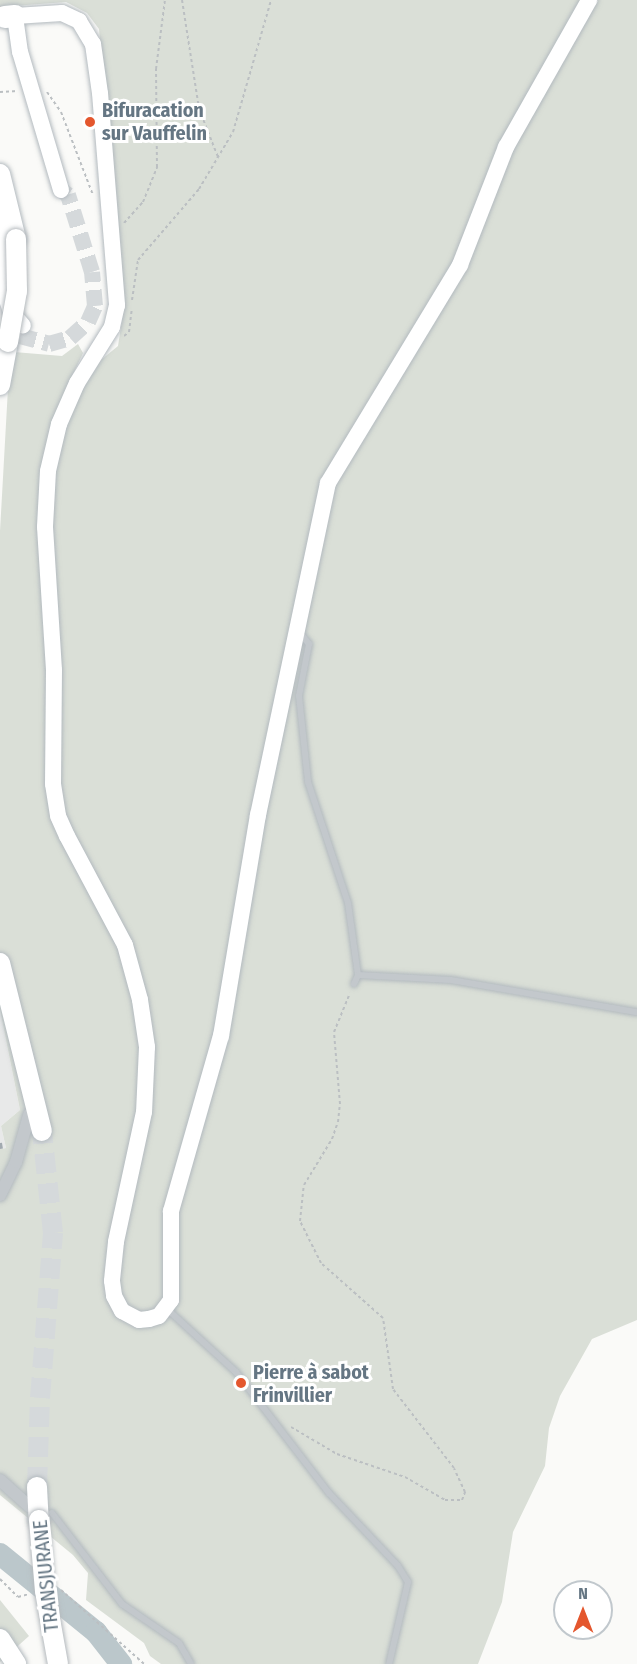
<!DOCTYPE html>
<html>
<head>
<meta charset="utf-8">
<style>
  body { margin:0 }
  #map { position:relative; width:637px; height:1664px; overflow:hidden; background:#fafaf8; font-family:"Fira Sans Condensed",sans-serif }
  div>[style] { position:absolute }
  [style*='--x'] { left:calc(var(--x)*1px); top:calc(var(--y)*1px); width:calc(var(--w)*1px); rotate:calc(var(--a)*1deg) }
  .built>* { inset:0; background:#e8e9e9 }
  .green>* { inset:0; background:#dadfd7 }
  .river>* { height:22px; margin:-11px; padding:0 11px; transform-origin:11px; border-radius:11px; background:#bbc7cb }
  .secondary-tunnel>* { height:16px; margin-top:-8px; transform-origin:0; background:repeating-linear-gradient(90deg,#d5d9db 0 16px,transparent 0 24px) }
  .primary-tunnel>* { height:20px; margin-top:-10px; transform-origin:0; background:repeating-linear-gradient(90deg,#d5d9db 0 20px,transparent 0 30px) }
  .path>* { height:2px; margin-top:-1px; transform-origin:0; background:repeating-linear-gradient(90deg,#bbbfc2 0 3px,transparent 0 6px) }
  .roads { filter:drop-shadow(0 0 2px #b3babf) drop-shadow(0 0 2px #b3babf) }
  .lane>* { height:6px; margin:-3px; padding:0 3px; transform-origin:3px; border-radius:3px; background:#c3c8cc }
  .street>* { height:12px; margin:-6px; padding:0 6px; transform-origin:6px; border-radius:6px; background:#c3c8cc }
  .secondary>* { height:16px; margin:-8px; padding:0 8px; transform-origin:8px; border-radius:8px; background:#fff }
  .primary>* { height:20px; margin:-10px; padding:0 10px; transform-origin:10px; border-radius:10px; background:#fff }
  .highway>* { height:22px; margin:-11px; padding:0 11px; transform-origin:11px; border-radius:11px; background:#fff }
  .rail>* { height:4px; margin-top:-2px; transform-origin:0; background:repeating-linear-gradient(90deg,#a2aab0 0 9px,transparent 0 13.5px) }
  .bridges { filter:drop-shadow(0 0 2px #b5babe) drop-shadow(0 0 2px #b5babe) }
  .primary-bridge>* { height:20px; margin:-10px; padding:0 10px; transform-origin:10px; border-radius:10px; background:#fff }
  .dots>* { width:16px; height:16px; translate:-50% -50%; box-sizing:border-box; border:3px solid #fff; border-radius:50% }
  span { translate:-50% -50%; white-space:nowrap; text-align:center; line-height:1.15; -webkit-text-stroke:6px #fff; paint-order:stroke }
  .poi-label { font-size:20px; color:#657683; font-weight:700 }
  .left { translate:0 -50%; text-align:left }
  .street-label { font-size:20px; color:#657683 }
  .north { position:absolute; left:553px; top:1580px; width:60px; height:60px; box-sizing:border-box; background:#fff; border:2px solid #c1c8cd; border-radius:50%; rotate:0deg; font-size:16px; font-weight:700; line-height:24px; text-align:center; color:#657683 }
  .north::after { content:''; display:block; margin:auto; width:21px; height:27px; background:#e4572e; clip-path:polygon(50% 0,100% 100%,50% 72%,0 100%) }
</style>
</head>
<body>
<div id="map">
  <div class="built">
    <div style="clip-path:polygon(0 1010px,20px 1110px,1px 1126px,6px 1148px,0 1149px)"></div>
  </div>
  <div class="green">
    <div style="clip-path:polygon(0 0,637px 0,637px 1320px,592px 1339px,560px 1396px,549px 1428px,545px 1466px,513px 1532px,502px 1602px,478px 1664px,161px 1664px,150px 1656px,144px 1643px,86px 1600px,88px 1573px,73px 1555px,0 1495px,0 1149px,6px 1148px,1px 1126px,20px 1110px,0 1010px,0 531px,8px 388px,14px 352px,62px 356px,78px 344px,83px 353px,66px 389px,83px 389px,101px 360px,118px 346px,124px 307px,99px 29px,87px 13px,66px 2px,0 7px)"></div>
    <div style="clip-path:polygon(0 1600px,29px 1636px,0 1662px)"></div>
  </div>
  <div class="river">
    <div style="--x:0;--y:1554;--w:124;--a:39.1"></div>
    <div style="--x:96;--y:1632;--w:41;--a:52"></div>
  </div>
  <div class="secondary-tunnel">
    <div style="--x:20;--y:336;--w:30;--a:15"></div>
    <div style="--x:49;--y:344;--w:22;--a:-16"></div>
    <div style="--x:70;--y:338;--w:24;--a:-42"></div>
    <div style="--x:88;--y:322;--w:17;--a:-66"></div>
    <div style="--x:95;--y:306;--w:34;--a:-95"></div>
    <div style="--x:92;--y:272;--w:81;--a:-107.3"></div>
    <div style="--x:68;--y:195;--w:9;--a:-144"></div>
  </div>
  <div class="primary-tunnel">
    <div style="--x:37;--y:1487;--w:89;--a:-88.1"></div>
    <div style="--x:40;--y:1398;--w:166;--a:-85.5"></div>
    <div style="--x:53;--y:1233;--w:103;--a:-96.2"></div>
  </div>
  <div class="path">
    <div style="--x:182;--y:0;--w:110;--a:81.1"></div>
    <div style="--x:199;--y:109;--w:52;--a:68.4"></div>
    <div style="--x:0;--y:92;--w:18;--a:-3"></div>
    <div style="--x:47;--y:92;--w:24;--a:55"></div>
    <div style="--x:61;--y:112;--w:89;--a:68.9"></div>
    <div style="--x:124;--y:223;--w:28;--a:-48"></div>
    <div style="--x:143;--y:202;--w:38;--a:-68"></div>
    <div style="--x:157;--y:167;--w:98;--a:-90.6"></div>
    <div style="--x:156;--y:69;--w:70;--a:-82.6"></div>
    <div style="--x:132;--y:300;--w:40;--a:-81.5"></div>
    <div style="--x:138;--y:260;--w:94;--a:-49.3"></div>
    <div style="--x:199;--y:189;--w:66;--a:-59.2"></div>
    <div style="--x:233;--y:132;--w:137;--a:-73.9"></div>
    <div style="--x:124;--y:336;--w:6;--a:-39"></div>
    <div style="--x:129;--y:332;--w:23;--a:-83"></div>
    <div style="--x:291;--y:1427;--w:53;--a:30.4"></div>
    <div style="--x:337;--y:1454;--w:72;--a:18.7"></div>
    <div style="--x:405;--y:1477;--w:46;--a:29.9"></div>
    <div style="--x:445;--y:1500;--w:17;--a:0"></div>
    <div style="--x:462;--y:1500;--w:9;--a:-69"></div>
    <div style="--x:465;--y:1492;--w:26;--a:-115"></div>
    <div style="--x:454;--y:1468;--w:100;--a:-127.7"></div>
    <div style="--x:393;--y:1389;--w:72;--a:-98"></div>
    <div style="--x:383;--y:1318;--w:83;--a:-138.4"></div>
    <div style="--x:321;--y:1263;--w:47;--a:-116.6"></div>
    <div style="--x:300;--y:1221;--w:36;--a:-84"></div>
    <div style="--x:304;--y:1185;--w:54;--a:-58.7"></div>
    <div style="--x:332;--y:1139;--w:18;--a:-71"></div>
    <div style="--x:338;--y:1122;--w:18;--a:-84"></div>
    <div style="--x:340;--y:1104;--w:72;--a:-94.8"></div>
    <div style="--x:334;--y:1032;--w:42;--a:-67.7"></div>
    <div style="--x:0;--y:1579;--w:25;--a:45"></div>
    <div style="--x:18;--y:1597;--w:11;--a:-15"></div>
    <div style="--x:61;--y:1590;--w:111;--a:41.7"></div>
  </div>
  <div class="roads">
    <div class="lane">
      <div style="--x:299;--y:632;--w:16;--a:50"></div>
      <div style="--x:309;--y:644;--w:53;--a:100.9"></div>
      <div style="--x:299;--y:696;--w:86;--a:84"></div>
      <div style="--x:308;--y:782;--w:127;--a:71.7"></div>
      <div style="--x:348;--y:903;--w:73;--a:82.1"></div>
      <div style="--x:358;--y:975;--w:93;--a:3.1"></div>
      <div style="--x:451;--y:980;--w:189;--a:9.8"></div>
      <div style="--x:354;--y:984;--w:10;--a:-66"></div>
      <div style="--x:167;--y:1309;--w:93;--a:42.4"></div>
      <div style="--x:236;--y:1372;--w:153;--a:52.5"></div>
      <div style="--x:329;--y:1493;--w:100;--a:46.6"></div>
      <div style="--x:398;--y:1566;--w:19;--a:58"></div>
      <div style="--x:408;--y:1582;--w:84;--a:103"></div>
      <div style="--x:52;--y:1513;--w:115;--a:52.4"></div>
      <div style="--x:122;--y:1604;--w:69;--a:34.4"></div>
      <div style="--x:179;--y:1643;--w:24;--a:60"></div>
    </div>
    <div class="street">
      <div style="--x:0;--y:1195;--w:37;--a:-64"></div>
      <div style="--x:16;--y:1162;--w:49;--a:-74.5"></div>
      <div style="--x:0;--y:1480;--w:39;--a:42"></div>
    </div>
    <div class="secondary">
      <div style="--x:61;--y:190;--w:144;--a:-106.5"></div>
      <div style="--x:20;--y:52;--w:36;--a:-98"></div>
      <div style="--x:15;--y:16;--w:47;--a:-3.7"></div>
      <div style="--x:62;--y:13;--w:19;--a:25"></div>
      <div style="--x:79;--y:21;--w:27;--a:59"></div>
      <div style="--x:93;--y:44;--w:49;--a:81.9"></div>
      <div style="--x:100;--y:93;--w:213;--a:85.4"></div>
      <div style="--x:117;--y:305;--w:23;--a:103"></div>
      <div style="--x:112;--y:327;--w:66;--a:122"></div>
      <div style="--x:77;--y:383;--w:45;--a:113.7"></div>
      <div style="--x:59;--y:424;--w:48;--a:103.2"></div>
      <div style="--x:48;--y:471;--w:56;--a:93.1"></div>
      <div style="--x:45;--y:527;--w:143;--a:86.4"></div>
      <div style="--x:54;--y:670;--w:114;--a:90.5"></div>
      <div style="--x:53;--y:784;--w:32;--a:81"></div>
      <div style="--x:58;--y:816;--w:22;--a:66"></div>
      <div style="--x:67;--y:836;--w:123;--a:62"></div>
      <div style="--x:125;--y:945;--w:57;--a:74.7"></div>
      <div style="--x:140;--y:1000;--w:48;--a:81.5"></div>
      <div style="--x:147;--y:1047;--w:65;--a:92.6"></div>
      <div style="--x:144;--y:1112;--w:133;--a:102.2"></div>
      <div style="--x:116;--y:1242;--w:39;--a:96"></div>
      <div style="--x:112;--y:1281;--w:15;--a:82"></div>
      <div style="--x:114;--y:1296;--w:17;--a:62"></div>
      <div style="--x:122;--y:1311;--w:19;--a:28"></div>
      <div style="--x:139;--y:1320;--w:10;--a:-6"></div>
      <div style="--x:149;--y:1319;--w:10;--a:-17"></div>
      <div style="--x:159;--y:1316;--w:20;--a:-53"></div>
      <div style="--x:171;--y:1300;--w:89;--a:-90"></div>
      <div style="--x:171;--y:1211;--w:182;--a:-74.1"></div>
      <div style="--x:221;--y:1036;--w:224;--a:-80.5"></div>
      <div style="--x:258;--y:815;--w:339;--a:-78.1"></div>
      <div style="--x:328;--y:483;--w:255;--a:-58.8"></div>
      <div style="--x:460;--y:265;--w:127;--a:-68.7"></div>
      <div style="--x:506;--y:147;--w:169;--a:-60.5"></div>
      <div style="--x:0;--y:223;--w:55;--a:90"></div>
      <div style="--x:0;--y:278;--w:36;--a:72"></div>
      <div style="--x:11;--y:312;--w:18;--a:49"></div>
    </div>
    <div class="primary">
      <div style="--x:0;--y:174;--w:67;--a:76.2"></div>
      <div style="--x:0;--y:385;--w:44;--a:-79.5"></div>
      <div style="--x:0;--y:963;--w:173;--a:76"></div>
      <div style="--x:37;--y:1487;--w:33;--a:87"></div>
      <div style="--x:0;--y:1639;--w:30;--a:57"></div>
    </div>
    <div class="highway">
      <div style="--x:5;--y:17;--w:10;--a:-6"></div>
    </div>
  </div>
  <div class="rail">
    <div style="--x:0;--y:1143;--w:6;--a:81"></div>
  </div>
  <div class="bridges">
    <div class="primary-bridge">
      <div style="--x:8;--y:342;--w:52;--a:-80"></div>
      <div style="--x:17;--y:291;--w:52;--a:-91.1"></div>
      <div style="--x:39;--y:1520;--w:71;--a:85.2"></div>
      <div style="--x:45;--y:1591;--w:74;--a:79.9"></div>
    </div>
  </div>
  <div class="dots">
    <div style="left:90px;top:122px;background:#e4572e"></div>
    <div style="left:241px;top:1383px;background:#e4572e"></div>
  </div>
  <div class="poi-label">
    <span class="left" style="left:102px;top:122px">Bifuracation<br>sur Vauffelin</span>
    <span class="left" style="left:253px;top:1384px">Pierre à sabot<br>Frinvillier</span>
  </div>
  <div class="street-label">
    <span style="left:46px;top:1576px;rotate:-96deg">TRANSJURANE</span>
  </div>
  <div class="north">N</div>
</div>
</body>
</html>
